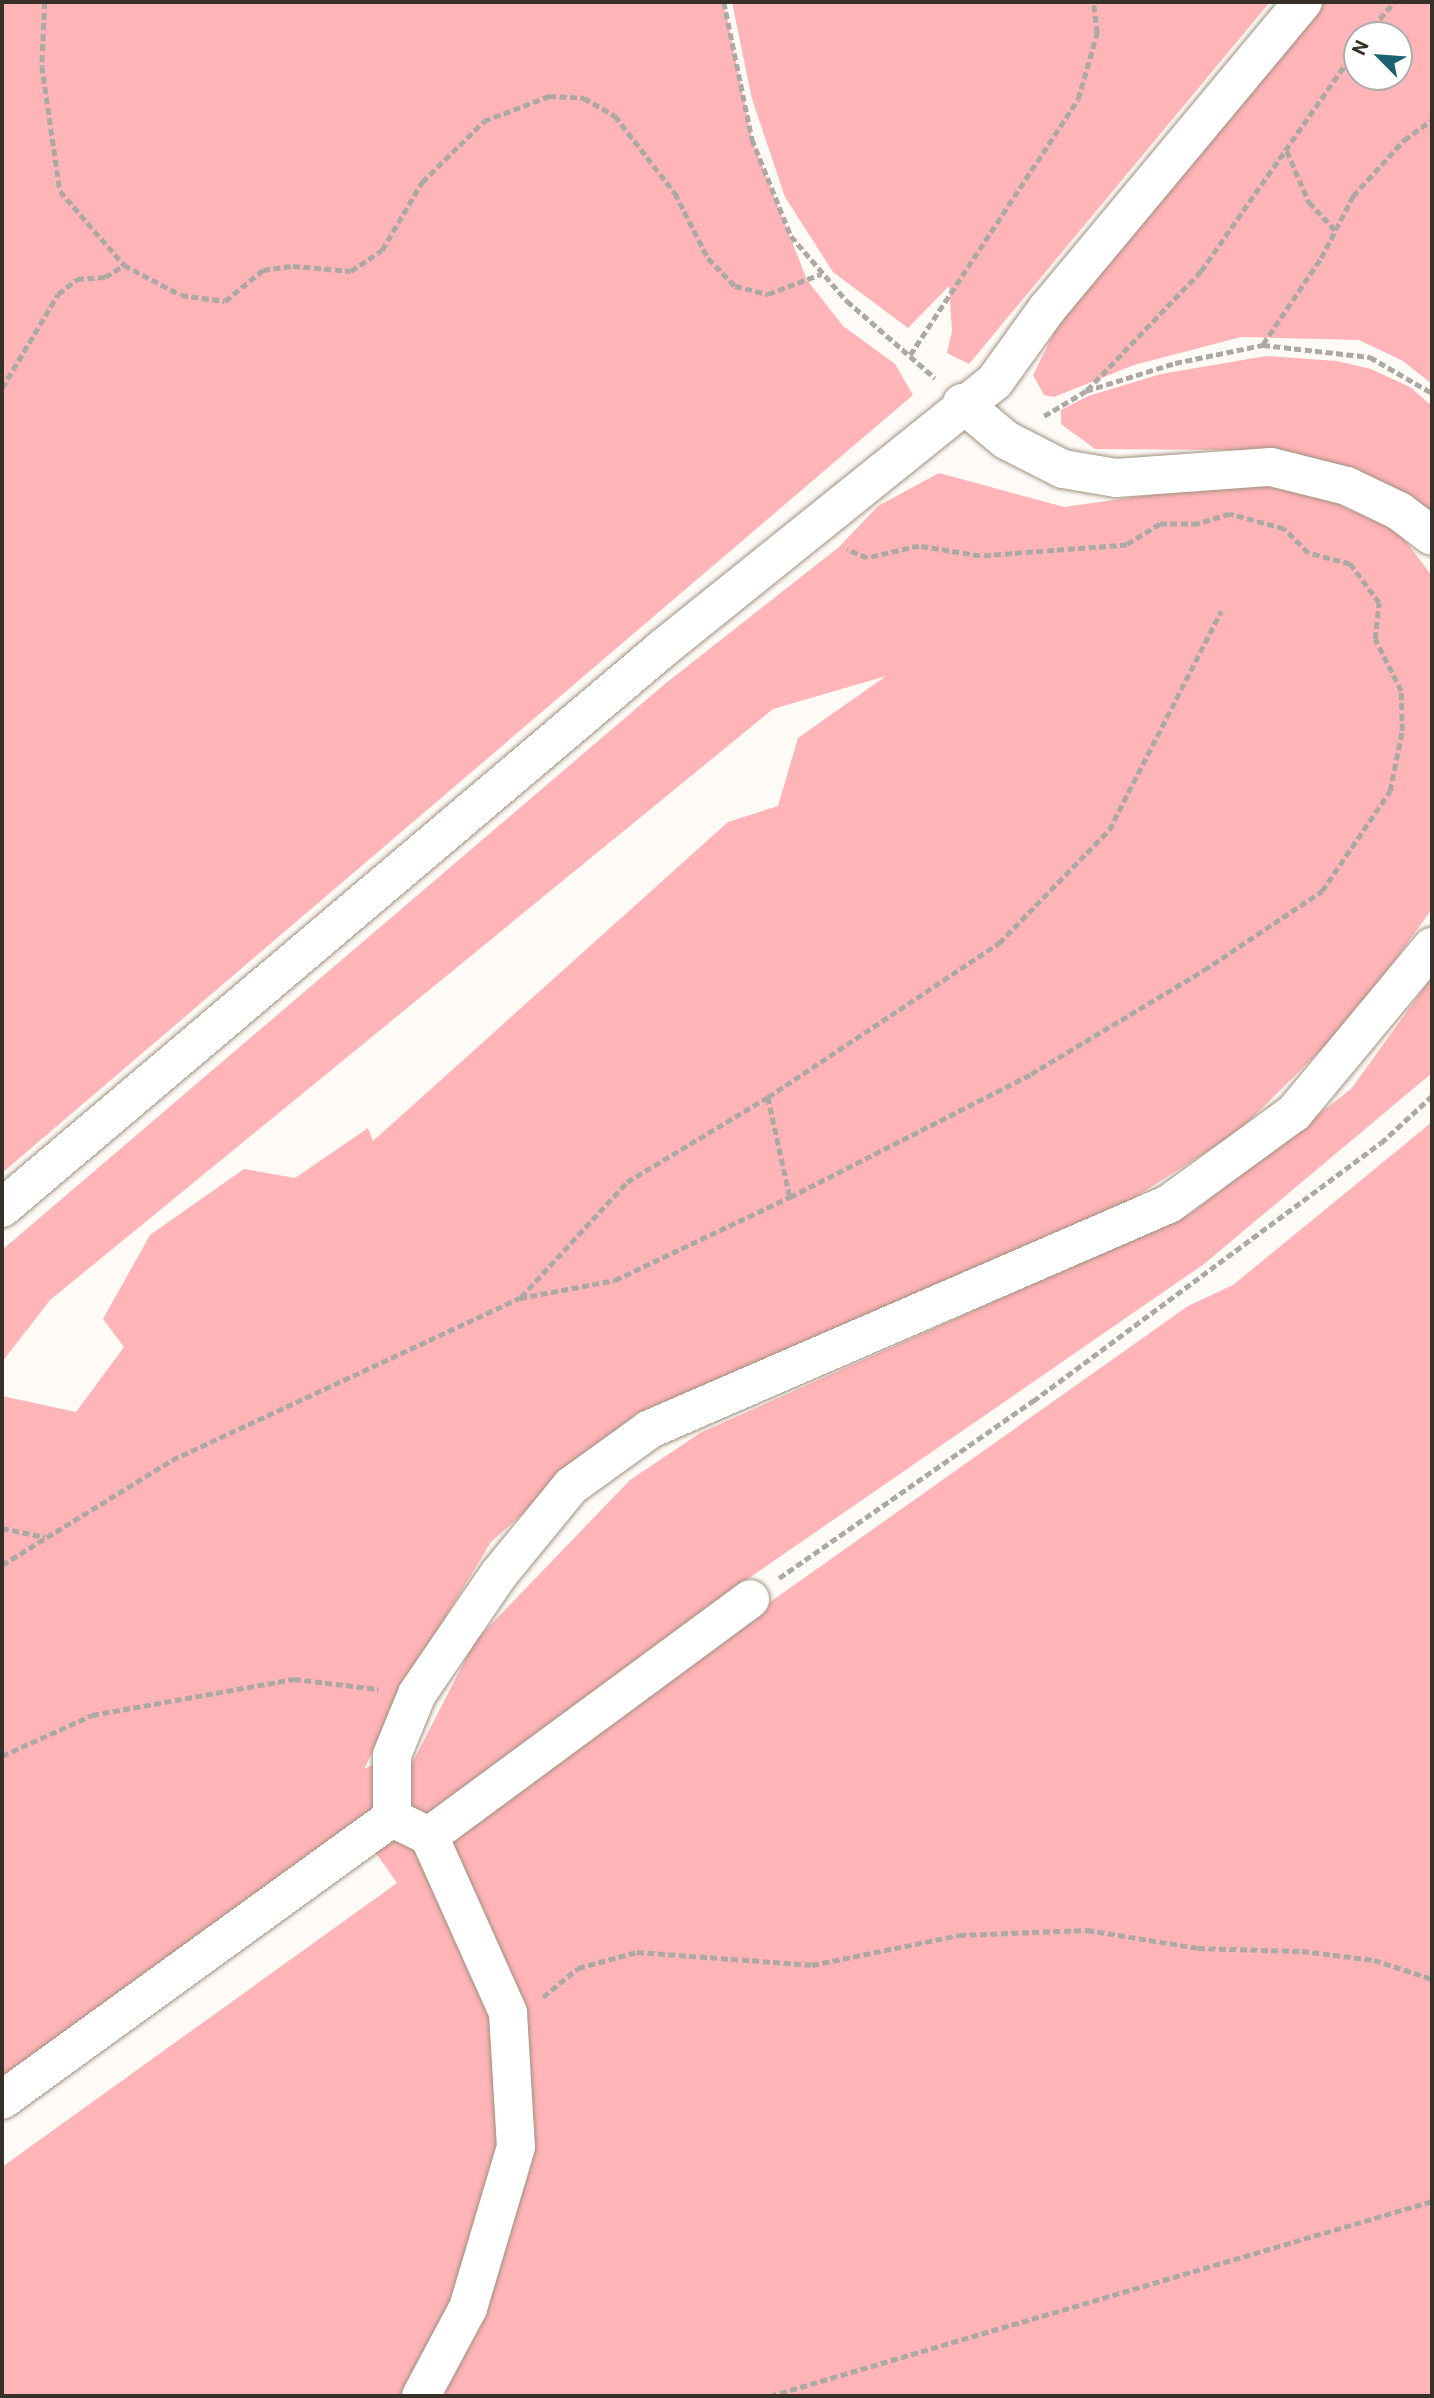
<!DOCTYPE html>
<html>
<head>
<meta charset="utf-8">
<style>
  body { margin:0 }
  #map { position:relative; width:1434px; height:2398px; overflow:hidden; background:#fefbf7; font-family:Roboto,sans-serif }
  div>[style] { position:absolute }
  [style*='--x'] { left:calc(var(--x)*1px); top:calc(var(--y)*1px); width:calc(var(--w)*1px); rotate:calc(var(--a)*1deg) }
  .green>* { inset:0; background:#ffb4b8 }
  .path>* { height:4.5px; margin-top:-2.25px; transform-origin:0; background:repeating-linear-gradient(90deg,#aca8a3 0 7px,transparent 0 10.5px) }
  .roads { filter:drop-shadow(0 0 2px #a0907e) drop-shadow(0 0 2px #a0907e) }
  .minor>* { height:38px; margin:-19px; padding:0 19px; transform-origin:19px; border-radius:19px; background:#fff }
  span { translate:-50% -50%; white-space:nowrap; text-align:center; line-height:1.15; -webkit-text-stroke:5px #fff; paint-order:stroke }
  .frame { position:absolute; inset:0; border:4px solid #373029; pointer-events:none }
  .north { position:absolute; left:1343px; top:21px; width:70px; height:70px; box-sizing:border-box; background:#fff; border:2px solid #afaca9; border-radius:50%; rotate:295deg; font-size:19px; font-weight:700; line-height:28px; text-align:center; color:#373029 }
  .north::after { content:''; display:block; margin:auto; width:24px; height:32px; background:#1a6171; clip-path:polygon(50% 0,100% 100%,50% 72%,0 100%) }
</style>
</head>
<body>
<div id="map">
  <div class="green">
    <div style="clip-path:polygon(2px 2px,724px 2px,752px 139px,807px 280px,843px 326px,895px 364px,913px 395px,2px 1173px)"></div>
    <div style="clip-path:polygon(732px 2px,1270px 2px,969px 364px,947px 353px,952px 331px,949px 286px,908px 328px,833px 272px,785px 197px,752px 99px)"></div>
    <div style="clip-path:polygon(evenodd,1322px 2px,1432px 2px,1432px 384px,1403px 361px,1359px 340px,1241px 337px,1134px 365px,1054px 397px,1044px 395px,1033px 375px,1055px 331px,1088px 284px,1322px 2px,1357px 35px,1399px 35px,1399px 77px,1357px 77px,1357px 35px)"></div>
    <div style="clip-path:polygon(1266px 356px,1337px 361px,1371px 369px,1410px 387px,1432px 406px,1432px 522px,1318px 463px,1233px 450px,1095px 449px,1061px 424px,1061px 410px,1088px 396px,1161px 374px)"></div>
    <div style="clip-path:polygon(939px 473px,1064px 507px,1270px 478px,1301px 487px,1399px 532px,1432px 576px,1432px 909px,1353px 1018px,1238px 1132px,1110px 1213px,636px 1414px,491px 1542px,419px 1661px,364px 1769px,392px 1755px,406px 1775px,475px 1641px,630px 1480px,700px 1433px,1190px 1214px,1351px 1089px,1432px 977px,1432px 1073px,1204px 1264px,723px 1596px,639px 1695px,1188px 1306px,1233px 1285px,1432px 1122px,1432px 2396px,2px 2396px,2px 2167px,397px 1883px,366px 1839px,2px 2100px,2px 1396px,76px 1412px,124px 1347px,103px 1319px,150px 1235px,244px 1169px,295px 1178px,368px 1128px,373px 1141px,728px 822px,778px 806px,798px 738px,886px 676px,773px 709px,50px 1300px,2px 1362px,2px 1250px,666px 683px,839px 547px,878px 506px)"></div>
  </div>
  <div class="path">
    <div style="--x:45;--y:2;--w:64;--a:92.7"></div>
    <div style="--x:42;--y:66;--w:126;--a:81.8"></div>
    <div style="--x:60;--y:191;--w:98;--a:49.1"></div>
    <div style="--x:124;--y:265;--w:64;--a:27.8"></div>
    <div style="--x:181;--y:295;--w:44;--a:7.8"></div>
    <div style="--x:225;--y:301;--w:49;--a:-39.2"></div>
    <div style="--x:263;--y:270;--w:30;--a:-8"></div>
    <div style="--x:293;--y:266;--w:58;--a:4.9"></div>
    <div style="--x:351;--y:271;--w:37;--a:-34"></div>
    <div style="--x:382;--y:250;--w:79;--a:-59.5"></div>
    <div style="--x:422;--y:182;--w:87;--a:-44.5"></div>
    <div style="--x:484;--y:121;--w:70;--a:-21"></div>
    <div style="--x:549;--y:96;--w:35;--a:3"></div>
    <div style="--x:584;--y:98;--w:36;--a:30"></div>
    <div style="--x:615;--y:116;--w:98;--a:52.1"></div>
    <div style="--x:675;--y:193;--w:73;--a:63.1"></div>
    <div style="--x:708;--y:258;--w:39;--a:46"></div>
    <div style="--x:735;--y:286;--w:34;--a:14"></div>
    <div style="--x:768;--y:294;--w:57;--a:-20.7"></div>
    <div style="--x:724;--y:2;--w:140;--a:78.4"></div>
    <div style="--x:752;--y:139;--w:105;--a:68.1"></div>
    <div style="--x:791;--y:236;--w:86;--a:49.3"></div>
    <div style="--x:847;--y:301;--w:117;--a:41.2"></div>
    <div style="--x:1366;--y:35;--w:43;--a:-49.7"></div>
    <div style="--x:1287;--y:151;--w:56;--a:66.7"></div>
    <div style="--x:1309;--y:202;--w:38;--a:47"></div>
    <div style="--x:1263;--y:344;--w:104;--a:-56"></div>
    <div style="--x:1321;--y:258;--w:70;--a:-62.7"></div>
    <div style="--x:1353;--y:196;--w:76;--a:-47.7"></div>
    <div style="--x:1404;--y:140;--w:34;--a:-36"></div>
    <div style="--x:910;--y:355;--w:306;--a:-56.7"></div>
    <div style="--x:1078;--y:99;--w:69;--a:-73.9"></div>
    <div style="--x:1097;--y:33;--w:31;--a:-97"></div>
    <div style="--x:2;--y:388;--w:109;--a:-59.2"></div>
    <div style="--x:58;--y:294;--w:24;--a:-38"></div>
    <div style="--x:77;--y:279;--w:28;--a:-4"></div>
    <div style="--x:105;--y:277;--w:22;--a:-32"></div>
    <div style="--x:1087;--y:390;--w:165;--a:-46.2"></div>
    <div style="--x:1201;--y:271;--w:273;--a:-55.1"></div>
    <div style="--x:1044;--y:416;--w:49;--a:-30.8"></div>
    <div style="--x:1086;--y:391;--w:93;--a:-17.5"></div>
    <div style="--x:1175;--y:363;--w:90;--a:-11.6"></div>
    <div style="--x:1263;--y:345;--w:108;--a:6.4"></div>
    <div style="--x:1370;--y:357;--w:72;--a:30.1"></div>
    <div style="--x:768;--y:1097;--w:102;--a:77.6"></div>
    <div style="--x:521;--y:1297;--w:156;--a:-47.3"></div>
    <div style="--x:627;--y:1182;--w:165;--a:-31.1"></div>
    <div style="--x:768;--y:1097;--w:278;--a:-33.7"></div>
    <div style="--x:999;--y:943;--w:158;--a:-45.8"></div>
    <div style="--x:1109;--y:830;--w:246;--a:-62.9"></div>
    <div style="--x:2;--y:1528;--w:44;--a:11.8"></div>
    <div style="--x:2;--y:1565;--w:200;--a:-31.7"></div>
    <div style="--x:172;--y:1460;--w:384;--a:-25"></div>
    <div style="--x:520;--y:1298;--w:97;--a:-10.7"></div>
    <div style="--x:615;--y:1280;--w:194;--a:-25.4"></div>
    <div style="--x:790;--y:1197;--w:271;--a:-27"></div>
    <div style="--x:1031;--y:1074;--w:202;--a:-31"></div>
    <div style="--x:1204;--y:970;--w:142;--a:-33.8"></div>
    <div style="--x:1322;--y:891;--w:121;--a:-55.8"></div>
    <div style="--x:1390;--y:791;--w:61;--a:-78.7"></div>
    <div style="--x:1402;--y:731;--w:40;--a:-91.4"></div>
    <div style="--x:1401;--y:691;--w:58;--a:-116.6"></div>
    <div style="--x:1375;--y:639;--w:36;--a:-84"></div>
    <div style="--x:1379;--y:603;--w:49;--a:-126.6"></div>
    <div style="--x:1350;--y:564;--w:43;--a:-165.3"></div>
    <div style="--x:1308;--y:553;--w:34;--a:-135"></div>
    <div style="--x:1284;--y:529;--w:56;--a:-164.5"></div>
    <div style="--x:1230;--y:514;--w:34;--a:163"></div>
    <div style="--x:1198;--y:524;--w:38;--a:180"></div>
    <div style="--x:1160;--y:524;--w:39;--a:148"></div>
    <div style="--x:1127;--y:545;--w:147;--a:175.7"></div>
    <div style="--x:980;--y:556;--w:62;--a:-170.7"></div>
    <div style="--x:919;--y:546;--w:53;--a:167"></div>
    <div style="--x:867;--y:558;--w:22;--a:-158"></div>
    <div style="--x:779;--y:1578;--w:310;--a:-34.9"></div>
    <div style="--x:1033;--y:1401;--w:433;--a:-36.6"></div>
    <div style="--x:1381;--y:1143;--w:69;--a:-42.7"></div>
    <div style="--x:2;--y:1756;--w:99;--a:-24.5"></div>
    <div style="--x:92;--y:1715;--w:205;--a:-10.1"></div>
    <div style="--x:294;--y:1679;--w:85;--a:6.8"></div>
    <div style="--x:543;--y:1997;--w:45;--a:-39.6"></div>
    <div style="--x:578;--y:1968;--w:61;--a:-15.2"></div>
    <div style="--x:637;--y:1952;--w:175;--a:4.2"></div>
    <div style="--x:812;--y:1965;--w:150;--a:-11.5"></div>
    <div style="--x:959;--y:1935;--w:128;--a:-2.2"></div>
    <div style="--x:1087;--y:1930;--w:112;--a:9.2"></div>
    <div style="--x:1198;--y:1948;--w:104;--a:1.7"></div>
    <div style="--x:1302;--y:1951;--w:73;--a:7.1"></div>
    <div style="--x:1374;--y:1960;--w:61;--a:18.1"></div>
    <div style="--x:770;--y:2396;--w:690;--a:-16.41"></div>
  </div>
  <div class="roads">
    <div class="minor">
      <div style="--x:962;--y:403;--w:57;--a:40.1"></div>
      <div style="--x:1006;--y:440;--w:64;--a:27"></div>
      <div style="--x:1063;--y:469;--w:54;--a:9.6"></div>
      <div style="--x:1116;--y:478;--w:155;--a:-4.1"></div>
      <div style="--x:1271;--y:467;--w:78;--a:14"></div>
      <div style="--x:1347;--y:486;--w:58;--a:25.7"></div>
      <div style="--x:1399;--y:511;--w:41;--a:37.1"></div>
      <div style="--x:2;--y:1208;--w:865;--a:-40.26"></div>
      <div style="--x:662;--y:649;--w:427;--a:-38.8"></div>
      <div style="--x:995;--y:381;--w:89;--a:-54.2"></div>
      <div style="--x:1047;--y:309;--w:400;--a:-50.2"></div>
      <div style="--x:392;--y:1818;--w:63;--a:-90"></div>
      <div style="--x:392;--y:1755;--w:66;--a:-67.7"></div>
      <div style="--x:417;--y:1694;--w:145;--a:-55.7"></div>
      <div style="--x:499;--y:1574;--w:114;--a:-50.7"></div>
      <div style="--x:571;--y:1486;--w:97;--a:-35.8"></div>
      <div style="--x:650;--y:1429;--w:566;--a:-23.44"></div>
      <div style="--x:1169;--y:1204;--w:155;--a:-36.1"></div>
      <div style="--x:1294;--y:1113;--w:216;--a:-50.3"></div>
      <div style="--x:392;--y:1818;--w:41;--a:25.9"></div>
      <div style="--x:429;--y:1836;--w:194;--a:65.9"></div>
      <div style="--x:508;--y:2013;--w:134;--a:86.6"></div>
      <div style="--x:516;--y:2147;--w:168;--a:106.6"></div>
      <div style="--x:468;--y:2308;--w:100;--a:118.1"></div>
      <div style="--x:429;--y:1836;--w:399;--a:-36.4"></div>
      <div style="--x:2;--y:2100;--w:481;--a:-35.9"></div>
    </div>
  </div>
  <div class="frame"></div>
  <div class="north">N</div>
</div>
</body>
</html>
